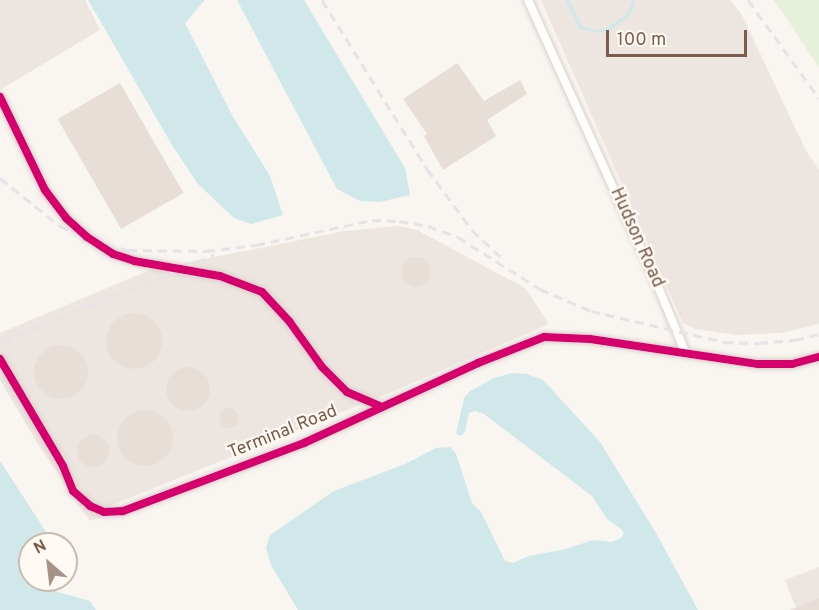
<!DOCTYPE html>
<html>
<head>
<meta charset="utf-8">
<style>
  body { margin:0 }
  #map { position:relative; width:819px; height:610px; overflow:hidden; background:#f9f5f0; font-family:Overpass,sans-serif }
  div>[style] { position:absolute }
  [style*='--x'] { left:calc(var(--x)*1px); top:calc(var(--y)*1px); width:calc(var(--w)*1px); rotate:calc(var(--a)*1deg) }
  .industrial>* { inset:0; background:#ede5e0 }
  .green>* { inset:0; background:#e7f0db }
  .water>* { inset:0; background:#d0e8ea }
  .stream>* { height:3px; margin:-1.5px; padding:0 1.5px; transform-origin:1.5px; border-radius:1.5px; background:#d0e8ea }
  .building>* { inset:0; background:#e6ded7; transform-origin:0 0 }
  .round { border-radius:50% }
  .roads { filter:drop-shadow(0 0 2px #d7d1cb) drop-shadow(0 0 2px #d7d1cb) }
  .street>* { height:8px; margin:-4px; padding:0 4px; transform-origin:4px; border-radius:4px; background:#fefefd }
  .rail>* { height:3px; margin-top:-1.5px; transform-origin:0; background:repeating-linear-gradient(90deg,#e6e3e7 0 9px,transparent 0 15px) }
  .cycleway>* { height:8px; margin:-4px; padding:0 4px; transform-origin:4px; border-radius:4px; background:#d6006c }
  span { translate:-50% -50%; white-space:nowrap; text-align:center; line-height:1.15; -webkit-text-stroke:4.5px #fffaf3; paint-order:stroke }
  .street-label { font-size:18px; color:#7a5c4d }
  .north { position:absolute; left:18px; top:532px; width:60px; height:60px; box-sizing:border-box; background:#fffaf3; border:2px solid #cabbb1; border-radius:50%; rotate:332deg; font-size:16px; font-weight:700; line-height:24px; text-align:center; color:#7a5c4d }
  .north::after { content:''; display:block; margin:auto; width:21px; height:27px; background:#a69286; clip-path:polygon(50% 0,100% 100%,50% 72%,0 100%) }
  .scale { position:absolute; left:606px; top:30px; width:141px; height:27px; box-sizing:border-box; border:3px solid #7a5c4d; border-top:0; padding-left:8px; font-size:18px; line-height:21px; white-space:nowrap; color:#7a5c4d; -webkit-text-stroke:4px #fffaf3; paint-order:stroke }
</style>
</head>
<body>
<div id="map">
  <div class="industrial">
    <div style="clip-path:polygon(0 0,85px 0,100px 30px,0 90px)"></div>
    <div style="clip-path:polygon(541px 0,730px 0,742px 15px,806px 151px,819px 170px,819px 324px,782px 333px,736px 335px,695px 329px,683px 323px)"></div>
    <div style="clip-path:polygon(397px 226px,417px 230px,525px 288px,549px 324px,387px 394px,112px 505px,102px 517px,90px 521px,36px 441px,0 380px,0 333px,150px 270px,345px 231px)"></div>
    <div style="clip-path:polygon(819px 567px,819px 610px,797px 610px,785px 580px)"></div>
  </div>
  <div class="green">
    <div style="clip-path:polygon(773px 0,819px 0,819px 68px,781px 10px)"></div>
  </div>
  <div class="water">
    <div style="clip-path:polygon(88px 0,205px 0,185px 23px,232px 115px,270px 176px,283px 215px,251px 224px,234px 218px,198px 184px,172px 145px)"></div>
    <div style="clip-path:polygon(237px 0,304px 0,405px 168px,410px 195px,380px 202px,360px 201px,337px 189px)"></div>
    <div style="clip-path:polygon(512px 373px,527px 374px,543px 380px,600px 442px,656px 533px,698px 610px,298px 610px,271px 565px,266px 548px,270px 535px,334px 491px,405px 464px,436px 448px,450px 447px,456px 454px,472px 503px,481px 512px,505px 561px,513px 563px,529px 556px,566px 549px,593px 540px,612px 542px,621px 538px,624px 534px,621px 529px,607px 519px,592px 496px,484px 414px,475px 411px,469px 413px,465px 431px,461px 436px,456px 434px,464px 398px,470px 391px,494px 378px)"></div>
    <div style="clip-path:polygon(0 461px,50px 538px,49px 544px,30px 544px,30px 580px,49px 580px,54px 591px,90px 601px,96px 610px,0 610px)"></div>
  </div>
  <div class="stream">
    <div style="--x:567;--y:0;--w:30;--a:64"></div>
    <div style="--x:580;--y:27;--w:17;--a:13"></div>
    <div style="--x:597;--y:31;--w:12;--a:-14"></div>
    <div style="--x:609;--y:28;--w:24;--a:-36"></div>
    <div style="--x:628;--y:14;--w:15;--a:-67"></div>
  </div>
  <div class="building">
    <div style="clip-path:polygon(457px 63px,484px 101px,520px 80px,527px 94px,487px 120px,496px 136px,443px 170px,424px 136px,427px 134px,403px 99px)"></div>
    <div style="left:120px;top:83px;width:127px;height:72px;rotate:60deg"></div>
    <div class="round" style="left:401px;top:257px;width:30px;height:30px"></div>
    <div class="round" style="left:106px;top:313px;width:56px;height:56px"></div>
    <div class="round" style="left:34px;top:345px;width:54px;height:54px"></div>
    <div class="round" style="left:166px;top:367px;width:44px;height:44px"></div>
    <div class="round" style="left:219px;top:408px;width:20px;height:20px"></div>
    <div class="round" style="left:117px;top:410px;width:56px;height:56px"></div>
    <div class="round" style="left:77px;top:435px;width:32px;height:32px"></div>
    <div style="clip-path:polygon(819px 598px,819px 610px,790px 610px)"></div>
  </div>
  <div class="roads">
    <div class="street">
      <div style="--x:528;--y:0;--w:317;--a:65.6"></div>
      <div style="--x:659;--y:289;--w:70;--a:67.4"></div>
      <div style="--x:0;--y:97;--w:103;--a:64.2"></div>
      <div style="--x:45;--y:190;--w:35;--a:53"></div>
      <div style="--x:66;--y:218;--w:28;--a:42"></div>
      <div style="--x:87;--y:237;--w:31;--a:33"></div>
      <div style="--x:113;--y:254;--w:22;--a:18"></div>
      <div style="--x:134;--y:261;--w:87;--a:9.9"></div>
      <div style="--x:220;--y:276;--w:45;--a:20.9"></div>
      <div style="--x:262;--y:292;--w:40;--a:47"></div>
      <div style="--x:289;--y:321;--w:57;--a:54.3"></div>
      <div style="--x:322;--y:367;--w:35;--a:45"></div>
      <div style="--x:347;--y:392;--w:38;--a:23"></div>
      <div style="--x:0;--y:359;--w:124;--a:59.5"></div>
      <div style="--x:63;--y:466;--w:27;--a:68"></div>
      <div style="--x:73;--y:491;--w:23;--a:41"></div>
      <div style="--x:90;--y:506;--w:15;--a:23"></div>
      <div style="--x:104;--y:512;--w:19;--a:-3"></div>
      <div style="--x:123;--y:511;--w:193;--a:-20.6"></div>
      <div style="--x:304;--y:443;--w:192;--a:-24.7"></div>
      <div style="--x:478;--y:363;--w:71;--a:-21.5"></div>
      <div style="--x:544;--y:337;--w:46;--a:2.5"></div>
      <div style="--x:590;--y:339;--w:170;--a:8.5"></div>
      <div style="--x:758;--y:364;--w:34;--a:0"></div>
      <div style="--x:792;--y:364;--w:28;--a:-15"></div>
    </div>
  </div>
  <div class="rail">
    <div style="--x:322;--y:0;--w:199;--a:58.1"></div>
    <div style="--x:427;--y:169;--w:76;--a:53.6"></div>
    <div style="--x:472;--y:230;--w:42;--a:43.1"></div>
    <div style="--x:748;--y:0;--w:121;--a:54.1"></div>
    <div style="--x:0;--y:178;--w:77;--a:38.7"></div>
    <div style="--x:60;--y:226;--w:35;--a:24"></div>
    <div style="--x:92;--y:240;--w:37;--a:16"></div>
    <div style="--x:128;--y:250;--w:78;--a:0.7"></div>
    <div style="--x:206;--y:251;--w:50;--a:-6.8"></div>
    <div style="--x:256;--y:245;--w:119;--a:-12.2"></div>
    <div style="--x:372;--y:220;--w:27;--a:2"></div>
    <div style="--x:399;--y:221;--w:29;--a:10"></div>
    <div style="--x:428;--y:226;--w:32;--a:20"></div>
    <div style="--x:458;--y:237;--w:97;--a:32.4"></div>
    <div style="--x:540;--y:289;--w:56;--a:23.3"></div>
    <div style="--x:591;--y:311;--w:137;--a:13.1"></div>
    <div style="--x:724;--y:342;--w:35;--a:2"></div>
    <div style="--x:759;--y:343;--w:36;--a:-5"></div>
    <div style="--x:795;--y:340;--w:25;--a:-14"></div>
    <div style="--x:3;--y:341;--w:228;--a:-22.2"></div>
  </div>
  <div class="cycleway">
    <div style="--x:0;--y:97;--w:103;--a:64.2"></div>
    <div style="--x:45;--y:190;--w:35;--a:53"></div>
    <div style="--x:66;--y:218;--w:28;--a:42"></div>
    <div style="--x:87;--y:237;--w:31;--a:33"></div>
    <div style="--x:113;--y:254;--w:22;--a:18"></div>
    <div style="--x:134;--y:261;--w:87;--a:9.9"></div>
    <div style="--x:220;--y:276;--w:45;--a:20.9"></div>
    <div style="--x:262;--y:292;--w:40;--a:47"></div>
    <div style="--x:289;--y:321;--w:57;--a:54.3"></div>
    <div style="--x:322;--y:367;--w:35;--a:45"></div>
    <div style="--x:347;--y:392;--w:38;--a:23"></div>
    <div style="--x:0;--y:359;--w:124;--a:59.5"></div>
    <div style="--x:63;--y:466;--w:27;--a:68"></div>
    <div style="--x:73;--y:491;--w:23;--a:41"></div>
    <div style="--x:90;--y:506;--w:15;--a:23"></div>
    <div style="--x:104;--y:512;--w:19;--a:-3"></div>
    <div style="--x:123;--y:511;--w:193;--a:-20.6"></div>
    <div style="--x:304;--y:443;--w:192;--a:-24.7"></div>
    <div style="--x:478;--y:363;--w:71;--a:-21.5"></div>
    <div style="--x:544;--y:337;--w:46;--a:2.5"></div>
    <div style="--x:590;--y:339;--w:170;--a:8.5"></div>
    <div style="--x:758;--y:364;--w:34;--a:0"></div>
    <div style="--x:792;--y:364;--w:28;--a:-15"></div>
  </div>
  <div class="street-label">
    <span style="left:636px;top:238px;rotate:66deg">Hudson Road</span>
    <span style="left:283px;top:433px;rotate:-22deg">Terminal Road</span>
  </div>
  <div class="north">N</div>
  <div class="scale">100 m</div>
</div>
</body>
</html>
